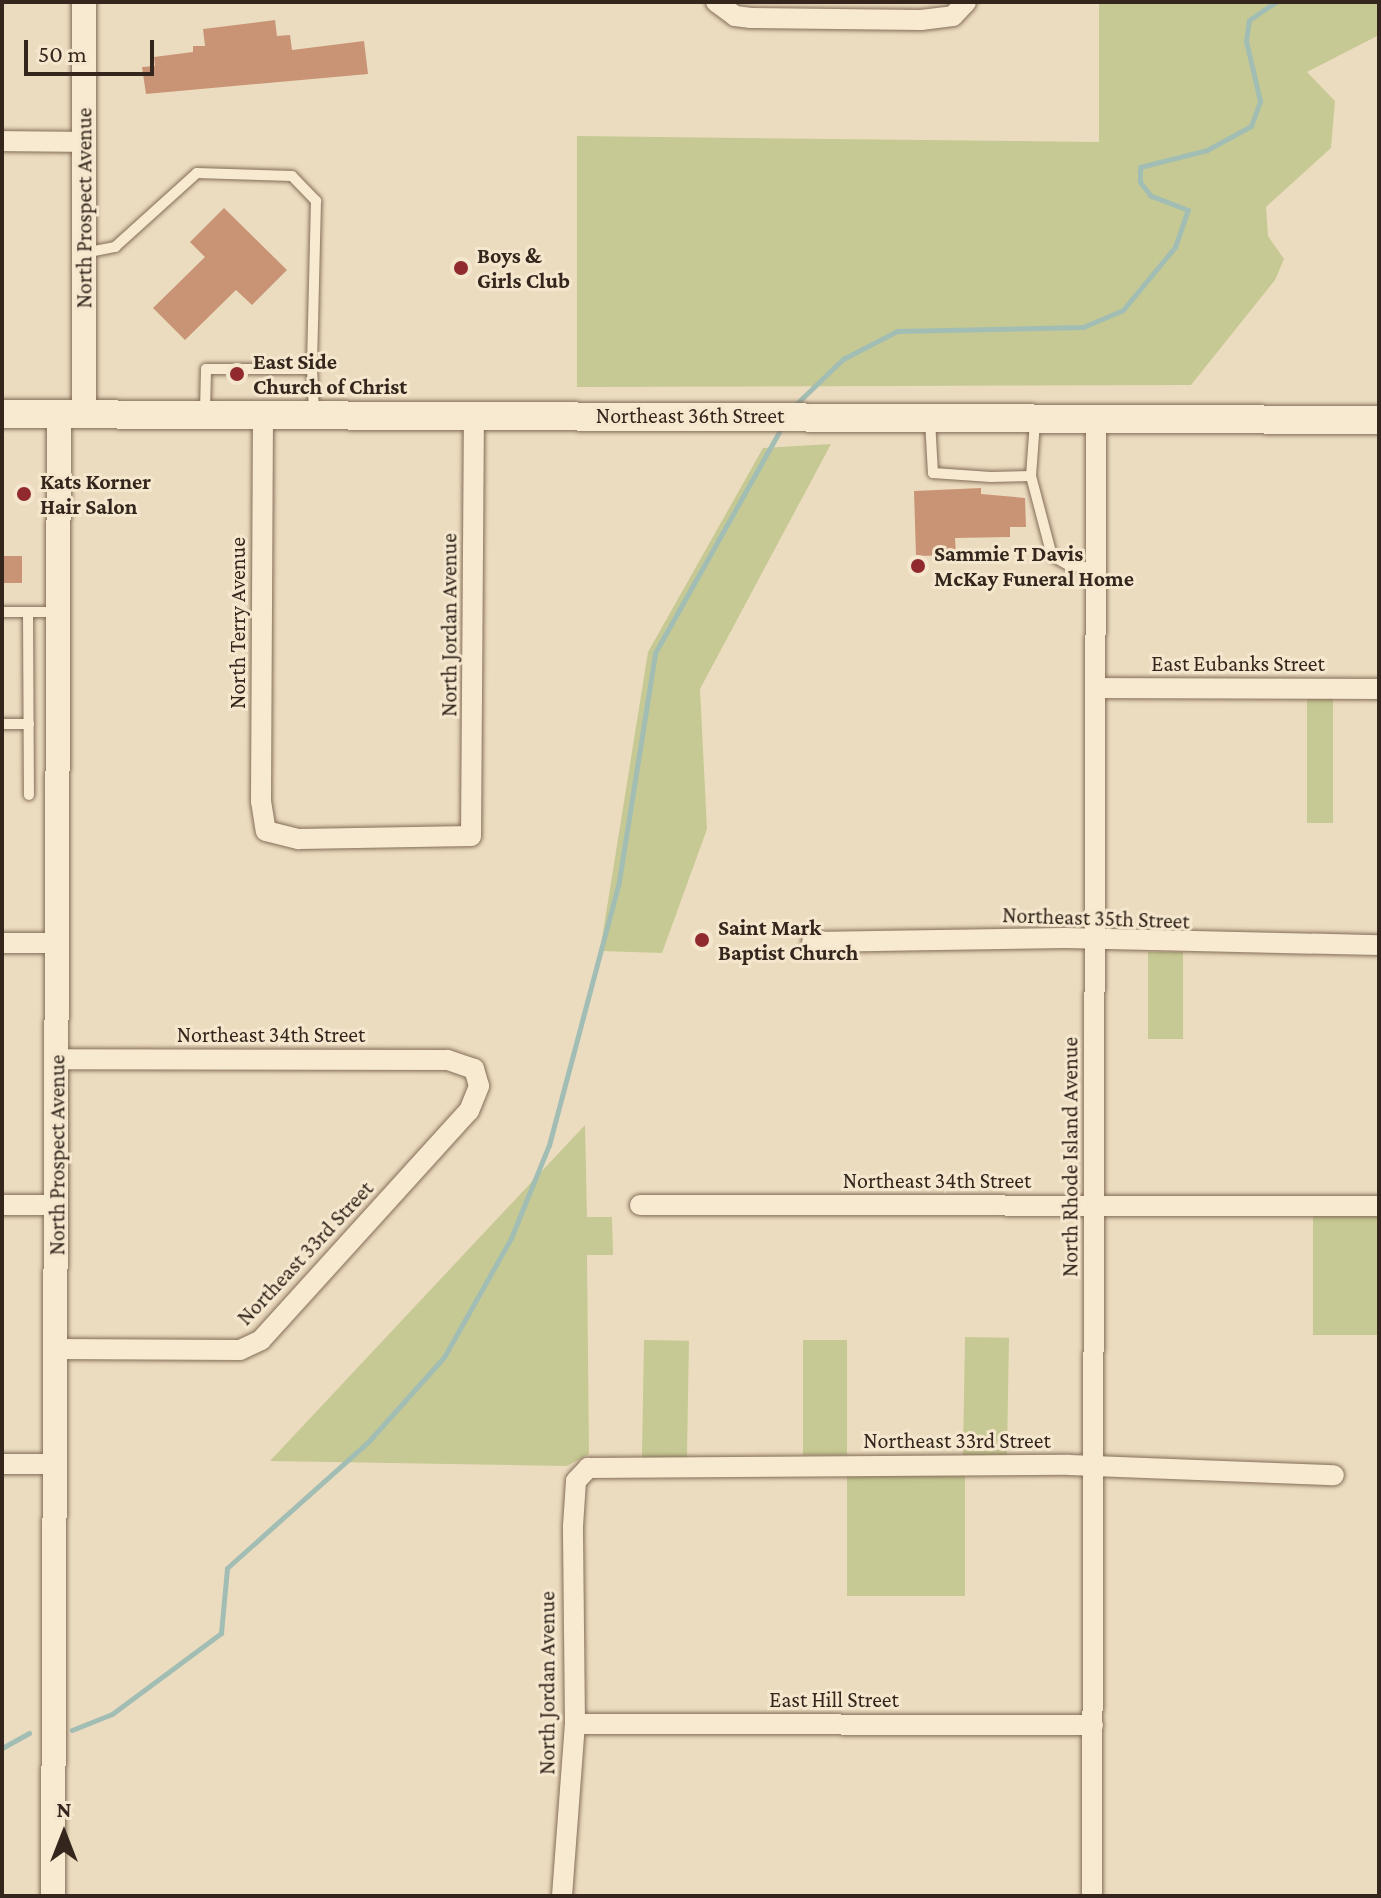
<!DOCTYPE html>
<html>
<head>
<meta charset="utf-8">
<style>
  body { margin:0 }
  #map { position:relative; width:1381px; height:1898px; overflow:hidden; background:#ecdcbf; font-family:"Crimson Pro",serif }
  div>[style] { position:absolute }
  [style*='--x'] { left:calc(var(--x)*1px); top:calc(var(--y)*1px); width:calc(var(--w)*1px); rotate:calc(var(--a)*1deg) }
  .green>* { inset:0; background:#c6c993; transform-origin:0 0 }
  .stream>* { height:5px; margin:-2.5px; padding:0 2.5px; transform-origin:2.5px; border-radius:2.5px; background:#a2beb4 }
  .building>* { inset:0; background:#c99475; transform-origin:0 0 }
  .roads { filter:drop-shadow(0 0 2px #846d58) drop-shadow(0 0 2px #846d58) }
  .service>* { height:10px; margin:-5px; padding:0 5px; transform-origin:5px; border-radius:5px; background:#f7ead1 }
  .minor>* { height:20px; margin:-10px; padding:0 10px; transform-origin:10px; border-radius:10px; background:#f7ead1 }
  .tertiary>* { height:24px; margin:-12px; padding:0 12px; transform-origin:12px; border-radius:12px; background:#f7ead1 }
  .secondary>* { height:28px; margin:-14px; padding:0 14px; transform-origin:14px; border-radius:14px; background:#f7ead1 }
  .dots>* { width:22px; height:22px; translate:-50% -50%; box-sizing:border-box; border:4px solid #f4e7ce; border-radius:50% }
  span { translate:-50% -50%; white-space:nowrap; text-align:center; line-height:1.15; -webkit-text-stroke:6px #f4e7ce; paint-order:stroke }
  .street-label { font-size:22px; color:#34261c }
  .poi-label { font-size:22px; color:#34261c; font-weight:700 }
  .left { translate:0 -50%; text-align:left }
  .frame { position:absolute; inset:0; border:4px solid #34261c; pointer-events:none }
  .north { position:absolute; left:24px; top:1794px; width:80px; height:80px; -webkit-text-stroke:6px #f4e7ce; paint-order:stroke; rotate:0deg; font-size:22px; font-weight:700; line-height:32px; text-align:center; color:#34261c }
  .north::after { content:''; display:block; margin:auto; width:28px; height:36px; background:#34261c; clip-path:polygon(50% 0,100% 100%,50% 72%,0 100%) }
  .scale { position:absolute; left:24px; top:40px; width:130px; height:36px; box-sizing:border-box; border:4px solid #34261c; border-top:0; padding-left:10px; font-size:24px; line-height:28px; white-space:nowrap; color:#34261c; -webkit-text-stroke:6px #f4e7ce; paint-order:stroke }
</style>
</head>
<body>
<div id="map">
  <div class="green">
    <div style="clip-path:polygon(1099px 2px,1379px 2px,1379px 35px,1307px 72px,1335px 101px,1331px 148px,1266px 207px,1268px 236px,1284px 259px,1275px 280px,1191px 385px,577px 387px,577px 136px,1099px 142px)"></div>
    <div style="clip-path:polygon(831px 444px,700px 689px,707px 829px,662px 953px,600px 951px,648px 652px,763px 448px)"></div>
    <div style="left:1307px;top:698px;width:26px;height:125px"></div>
    <div style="left:1148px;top:952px;width:35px;height:87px"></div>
    <div style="clip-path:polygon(585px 1125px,587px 1217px,612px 1217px,613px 1255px,587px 1255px,589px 1454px,567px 1466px,270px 1461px)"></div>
    <div style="left:1313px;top:1216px;width:66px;height:119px"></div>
    <div style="left:965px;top:1337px;width:44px;height:119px;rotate:1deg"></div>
    <div style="left:644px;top:1340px;width:45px;height:119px;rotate:1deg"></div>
    <div style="left:803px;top:1340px;width:44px;height:115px"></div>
    <div style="left:847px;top:1474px;width:118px;height:122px"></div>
  </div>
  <div class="stream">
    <div style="--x:792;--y:408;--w:71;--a:-43.9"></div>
    <div style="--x:843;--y:359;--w:61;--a:-27.4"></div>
    <div style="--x:897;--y:331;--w:186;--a:-1.2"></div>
    <div style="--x:1083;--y:327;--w:43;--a:-23"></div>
    <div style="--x:1123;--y:310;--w:82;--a:-50.5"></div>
    <div style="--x:1175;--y:247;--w:39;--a:-71"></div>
    <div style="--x:1188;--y:210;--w:40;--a:-159"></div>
    <div style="--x:1151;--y:196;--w:18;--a:-128"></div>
    <div style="--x:1140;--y:182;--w:15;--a:-90"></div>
    <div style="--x:1140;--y:167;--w:69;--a:-14.2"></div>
    <div style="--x:1207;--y:150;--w:50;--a:-28.6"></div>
    <div style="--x:1251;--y:126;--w:27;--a:-70"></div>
    <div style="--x:1260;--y:101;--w:62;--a:-103.1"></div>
    <div style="--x:1246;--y:41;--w:21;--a:-82"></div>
    <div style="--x:1249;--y:20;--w:32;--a:-34"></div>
    <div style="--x:72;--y:1730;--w:43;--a:-21.8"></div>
    <div style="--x:112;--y:1714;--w:136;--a:-36.6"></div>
    <div style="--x:221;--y:1633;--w:65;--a:-84.7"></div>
    <div style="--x:227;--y:1568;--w:189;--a:-41.8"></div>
    <div style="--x:368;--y:1442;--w:114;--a:-48.2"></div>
    <div style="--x:444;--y:1357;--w:137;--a:-60.6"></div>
    <div style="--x:511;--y:1238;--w:100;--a:-67.8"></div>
    <div style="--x:549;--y:1145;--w:273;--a:-75.1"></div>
    <div style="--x:619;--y:881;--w:231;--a:-81"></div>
    <div style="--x:655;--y:653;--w:259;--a:-60.7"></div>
    <div style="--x:2;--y:1748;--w:31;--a:-29"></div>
  </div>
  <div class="building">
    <div style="clip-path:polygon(275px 20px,277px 36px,290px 35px,292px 50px,364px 41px,368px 74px,146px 94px,142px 67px,155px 66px,154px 57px,193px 52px,193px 46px,205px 46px,203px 29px)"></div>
    <div style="clip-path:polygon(224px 208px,287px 270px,252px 305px,236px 290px,185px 340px,153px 308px,205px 257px,190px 242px)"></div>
    <div style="clip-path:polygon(981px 488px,981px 494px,1025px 498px,1026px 527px,1010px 527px,1010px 537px,955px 538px,956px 555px,916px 556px,914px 491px)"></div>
    <div style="left:2px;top:556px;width:20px;height:27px"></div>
  </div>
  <div class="roads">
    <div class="service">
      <div style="--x:84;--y:253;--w:32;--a:-11"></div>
      <div style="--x:115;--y:247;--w:110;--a:-42.1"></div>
      <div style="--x:197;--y:173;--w:95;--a:1.8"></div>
      <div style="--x:292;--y:176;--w:35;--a:46"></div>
      <div style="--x:316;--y:201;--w:168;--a:91.4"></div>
      <div style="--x:205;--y:411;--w:42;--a:-88.6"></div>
      <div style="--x:206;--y:369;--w:106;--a:0"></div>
      <div style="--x:312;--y:369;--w:43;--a:87.3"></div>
      <div style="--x:930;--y:420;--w:53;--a:86.8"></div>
      <div style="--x:933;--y:473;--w:58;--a:3.9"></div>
      <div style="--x:991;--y:477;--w:40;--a:-1.4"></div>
      <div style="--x:1031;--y:476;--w:55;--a:-85.8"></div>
      <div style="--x:1031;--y:476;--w:83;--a:75.3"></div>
      <div style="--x:1052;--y:556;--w:21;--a:29"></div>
      <div style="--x:1070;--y:566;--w:26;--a:4"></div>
      <div style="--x:2;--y:612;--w:55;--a:0"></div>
      <div style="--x:28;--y:612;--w:183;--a:89.7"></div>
      <div style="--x:2;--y:724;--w:27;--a:0"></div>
    </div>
    <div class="minor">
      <div style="--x:716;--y:2;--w:24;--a:36"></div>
      <div style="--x:735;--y:16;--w:16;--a:7"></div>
      <div style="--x:751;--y:18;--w:170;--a:0.7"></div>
      <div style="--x:921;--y:20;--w:32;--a:-7"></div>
      <div style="--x:953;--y:16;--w:19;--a:-47"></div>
      <div style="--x:2;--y:141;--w:82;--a:0.7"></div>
      <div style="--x:263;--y:414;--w:387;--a:90.3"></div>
      <div style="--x:261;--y:801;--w:30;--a:81"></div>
      <div style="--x:266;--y:831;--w:34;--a:14"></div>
      <div style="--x:299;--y:839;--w:172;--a:-1"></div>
      <div style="--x:471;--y:836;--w:421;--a:-89.6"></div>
      <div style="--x:1096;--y:688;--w:283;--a:0.2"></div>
      <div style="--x:812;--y:942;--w:253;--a:-0.9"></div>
      <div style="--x:1065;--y:938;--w:314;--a:1.3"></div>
      <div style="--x:2;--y:943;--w:55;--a:0"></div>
      <div style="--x:2;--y:1205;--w:55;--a:0"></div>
      <div style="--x:640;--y:1205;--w:739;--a:0.08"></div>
      <div style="--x:56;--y:1349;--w:184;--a:0.3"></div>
      <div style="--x:240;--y:1350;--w:23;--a:-25"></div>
      <div style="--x:261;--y:1340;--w:309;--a:-47.8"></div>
      <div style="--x:469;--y:1111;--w:27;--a:-68"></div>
      <div style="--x:479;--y:1086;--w:18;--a:-106"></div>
      <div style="--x:474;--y:1069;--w:28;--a:-161"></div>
      <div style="--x:448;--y:1060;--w:391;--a:-179.9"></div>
      <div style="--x:2;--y:1464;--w:53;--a:0"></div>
      <div style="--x:575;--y:1724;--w:518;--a:0.11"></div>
      <div style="--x:562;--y:1896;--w:172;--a:-85.7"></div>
      <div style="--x:575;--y:1724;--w:198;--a:-90.6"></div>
      <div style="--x:573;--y:1526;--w:45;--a:-86.2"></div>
      <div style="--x:576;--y:1481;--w:18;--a:-47"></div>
      <div style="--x:588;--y:1468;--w:481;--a:-0.4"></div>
      <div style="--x:1069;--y:1465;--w:265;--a:2.2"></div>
      <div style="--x:1092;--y:1896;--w:1477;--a:-89.84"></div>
    </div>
    <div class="tertiary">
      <div style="--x:84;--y:414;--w:412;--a:-90"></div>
      <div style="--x:53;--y:1896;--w:1482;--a:-89.77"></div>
    </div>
    <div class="secondary">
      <div style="--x:2;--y:414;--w:1377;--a:0.25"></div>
    </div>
  </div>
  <div class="dots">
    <div style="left:461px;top:268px;background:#912a2f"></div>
    <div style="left:237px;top:374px;background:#912a2f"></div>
    <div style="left:24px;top:494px;background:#912a2f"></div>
    <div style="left:918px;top:566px;background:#912a2f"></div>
    <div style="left:702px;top:940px;background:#912a2f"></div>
  </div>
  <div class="street-label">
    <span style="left:84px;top:208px;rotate:-90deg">North Prospect Avenue</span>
    <span style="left:690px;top:416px">Northeast 36th Street</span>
    <span style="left:238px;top:623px;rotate:-90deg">North Terry Avenue</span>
    <span style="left:449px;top:625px;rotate:-90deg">North Jordan Avenue</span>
    <span style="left:1238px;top:664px">East Eubanks Street</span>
    <span style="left:1096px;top:918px;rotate:2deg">Northeast 35th Street</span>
    <span style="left:271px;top:1035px">Northeast 34th Street</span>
    <span style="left:57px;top:1155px;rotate:-90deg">North Prospect Avenue</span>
    <span style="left:1070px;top:1157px;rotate:-90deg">North Rhode Island Avenue</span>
    <span style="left:937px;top:1181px">Northeast 34th Street</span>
    <span style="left:305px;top:1253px;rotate:-47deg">Northeast 33rd Street</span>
    <span style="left:957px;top:1441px">Northeast 33rd Street</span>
    <span style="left:547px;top:1683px;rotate:-90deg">North Jordan Avenue</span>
    <span style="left:834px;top:1700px">East Hill Street</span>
  </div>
  <div class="poi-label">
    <span class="left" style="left:477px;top:268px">Boys &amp;<br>Girls Club</span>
    <span class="left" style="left:253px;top:374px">East Side<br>Church of Christ</span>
    <span class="left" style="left:40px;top:494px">Kats Korner<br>Hair Salon</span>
    <span class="left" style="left:934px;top:566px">Sammie T Davis<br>McKay Funeral Home</span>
    <span class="left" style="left:718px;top:940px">Saint Mark<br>Baptist Church</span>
  </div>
  <div class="frame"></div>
  <div class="north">N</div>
  <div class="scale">50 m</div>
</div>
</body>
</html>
